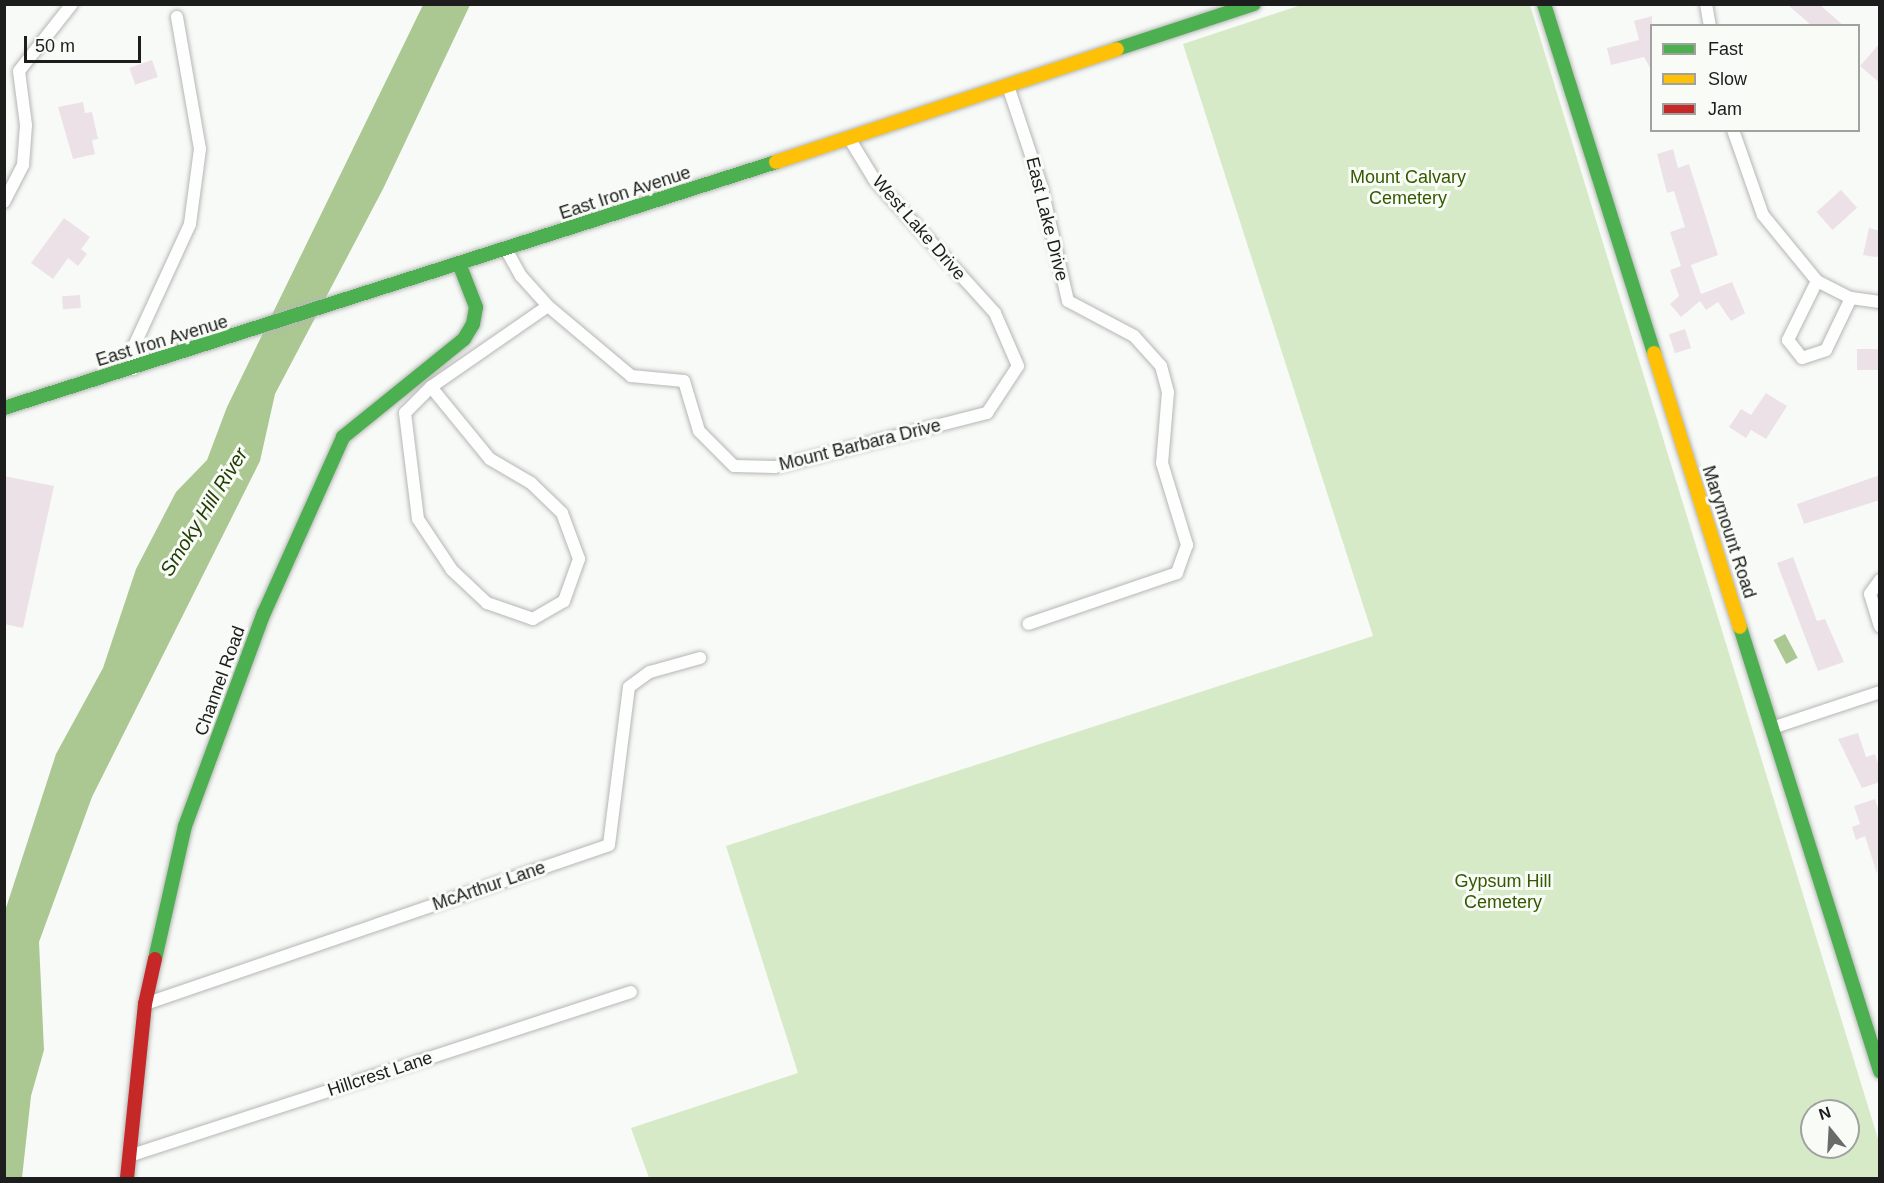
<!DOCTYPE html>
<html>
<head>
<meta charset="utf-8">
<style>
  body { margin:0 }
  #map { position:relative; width:1884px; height:1183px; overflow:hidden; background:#f8faf7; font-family:Arial,sans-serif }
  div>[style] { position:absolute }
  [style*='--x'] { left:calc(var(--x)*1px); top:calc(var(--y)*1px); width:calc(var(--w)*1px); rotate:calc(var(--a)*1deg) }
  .green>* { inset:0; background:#d7eac8 }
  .water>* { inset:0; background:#abc892; transform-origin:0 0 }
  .building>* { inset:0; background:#ede1e8; transform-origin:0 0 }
  .roads { filter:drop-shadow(0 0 2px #b5b7b4) drop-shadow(0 0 2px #b5b7b4) }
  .street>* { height:12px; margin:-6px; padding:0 6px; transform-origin:6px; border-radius:6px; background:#fefefe }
  .fast>* { height:14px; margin:-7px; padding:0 7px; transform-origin:7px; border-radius:7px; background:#4caf50 }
  .slow>* { height:14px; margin:-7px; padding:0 7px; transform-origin:7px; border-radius:7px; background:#ffc107 }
  .jam>* { height:14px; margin:-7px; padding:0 7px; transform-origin:7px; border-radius:7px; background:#c62828 }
  span { translate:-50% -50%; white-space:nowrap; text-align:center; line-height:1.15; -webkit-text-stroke:6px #f8fbf6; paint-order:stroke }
  .park-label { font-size:18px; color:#345901 }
  .street-label { font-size:18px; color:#1c1d1c }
  .water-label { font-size:20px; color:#243d04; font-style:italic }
  .frame { position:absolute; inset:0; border:6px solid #1c1d1c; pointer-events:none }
  .legend { position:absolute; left:1650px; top:24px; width:210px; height:108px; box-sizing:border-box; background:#f8fbf6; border:2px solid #a0a29f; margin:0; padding:8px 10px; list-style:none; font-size:18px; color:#1c1d1c }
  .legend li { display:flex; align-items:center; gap:12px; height:30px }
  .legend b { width:30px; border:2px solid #a0a29f }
  .north { position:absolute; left:1800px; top:1099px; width:60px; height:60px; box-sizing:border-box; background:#f8fbf6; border:2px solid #a0a29f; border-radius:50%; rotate:342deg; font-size:16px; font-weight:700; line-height:24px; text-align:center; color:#1c1d1c }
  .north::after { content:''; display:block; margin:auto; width:21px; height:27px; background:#696a69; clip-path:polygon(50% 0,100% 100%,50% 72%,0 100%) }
  .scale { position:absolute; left:24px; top:36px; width:117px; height:27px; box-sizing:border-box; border:3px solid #1c1d1c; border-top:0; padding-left:8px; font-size:18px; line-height:21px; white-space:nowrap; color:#1c1d1c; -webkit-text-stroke:4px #f8fbf6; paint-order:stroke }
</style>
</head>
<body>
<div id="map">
  <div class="green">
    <div style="clip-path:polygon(evenodd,1301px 5px,1530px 5px,1879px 1142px,1879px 1178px,649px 1178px,631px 1128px,798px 1073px,726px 846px,1373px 636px,1183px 44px,1301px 5px,1812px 1111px,1848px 1111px,1848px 1147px,1812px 1147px,1812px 1111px)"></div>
  </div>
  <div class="water">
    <div style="clip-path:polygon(423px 5px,470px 5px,383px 189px,275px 394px,260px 461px,92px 797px,39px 942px,44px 1050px,31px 1096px,22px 1178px,5px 1178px,5px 911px,56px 754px,103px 668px,136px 569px,176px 492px,207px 460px,227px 407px)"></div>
    <div style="left:1785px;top:634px;width:27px;height:13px;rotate:62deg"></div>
  </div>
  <div class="building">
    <div style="clip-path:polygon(1787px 4px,1819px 4px,1844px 26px,1812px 26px)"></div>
    <div style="clip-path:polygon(1652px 16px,1652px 71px,1644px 57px,1611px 65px,1607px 48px,1639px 40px,1634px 21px)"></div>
    <div style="clip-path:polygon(1880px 43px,1880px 83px,1860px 66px)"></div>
    <div style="left:152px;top:60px;width:18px;height:24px;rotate:71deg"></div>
    <div style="clip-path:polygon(83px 102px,85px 113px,92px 112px,98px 139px,92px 140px,95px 154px,73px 159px,58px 107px)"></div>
    <div style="clip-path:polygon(1673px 149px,1678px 168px,1689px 164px,1718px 255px,1691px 265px,1701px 294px,1732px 282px,1745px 313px,1731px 321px,1718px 302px,1706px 310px,1700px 301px,1681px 317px,1670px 304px,1679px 296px,1670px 270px,1681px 266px,1670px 232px,1685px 227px,1674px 191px,1667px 193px,1657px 154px)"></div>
    <div style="left:1841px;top:190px;width:24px;height:33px;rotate:48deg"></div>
    <div style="clip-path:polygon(64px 218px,90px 237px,81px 249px,87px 254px,78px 266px,68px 258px,53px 279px,31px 263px)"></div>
    <div style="clip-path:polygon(1869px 228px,1880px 231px,1880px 256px,1875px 257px,1863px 255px)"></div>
    <div style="left:80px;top:295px;width:13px;height:18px;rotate:86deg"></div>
    <div style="left:1685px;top:329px;width:20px;height:17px;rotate:72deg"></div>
    <div style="left:1880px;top:349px;width:21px;height:23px;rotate:90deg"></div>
    <div style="clip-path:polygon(1766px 393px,1787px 406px,1766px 439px,1751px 430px,1746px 438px,1729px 427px,1741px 409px,1751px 415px)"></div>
    <div style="clip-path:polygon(1880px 475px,1880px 500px,1804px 524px,1797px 504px)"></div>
    <div style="clip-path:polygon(4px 476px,54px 486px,23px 628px,4px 624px)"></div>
    <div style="clip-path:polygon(1793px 557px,1817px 621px,1825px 619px,1844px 662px,1818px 671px,1777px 563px)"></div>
    <div style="clip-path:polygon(1858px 733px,1866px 757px,1875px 754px,1880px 769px,1880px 782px,1862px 788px,1838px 739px)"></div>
    <div style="clip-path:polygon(1875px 799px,1880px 814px,1877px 874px,1865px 836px,1856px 840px,1852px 827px,1860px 824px,1854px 806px)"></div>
  </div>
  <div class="roads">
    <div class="street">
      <div style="--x:1706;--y:4;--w:22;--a:80"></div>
      <div style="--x:1008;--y:86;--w:104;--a:71.6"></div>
      <div style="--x:1041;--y:185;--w:119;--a:76.9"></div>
      <div style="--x:1068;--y:301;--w:75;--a:27.9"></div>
      <div style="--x:1134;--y:336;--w:40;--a:48"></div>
      <div style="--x:1161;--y:366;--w:27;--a:75"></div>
      <div style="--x:1168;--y:392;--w:71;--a:94.8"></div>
      <div style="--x:1162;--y:463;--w:86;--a:73"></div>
      <div style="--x:1187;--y:545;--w:30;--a:110"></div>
      <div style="--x:1177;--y:573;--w:157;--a:161.1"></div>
      <div style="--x:1733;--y:130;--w:90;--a:70.6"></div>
      <div style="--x:1763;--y:215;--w:85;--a:50.7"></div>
      <div style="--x:1817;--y:281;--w:38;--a:27"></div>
      <div style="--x:1851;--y:298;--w:29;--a:8"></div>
      <div style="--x:4;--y:202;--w:42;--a:-62.8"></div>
      <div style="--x:23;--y:165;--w:40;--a:-85.7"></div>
      <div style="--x:26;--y:125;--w:54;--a:-97.4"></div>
      <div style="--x:19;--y:71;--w:85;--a:-51.7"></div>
      <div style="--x:507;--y:251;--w:29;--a:61"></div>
      <div style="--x:521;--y:276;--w:40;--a:48"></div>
      <div style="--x:548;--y:306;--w:109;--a:40.1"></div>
      <div style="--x:631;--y:376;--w:53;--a:5.4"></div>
      <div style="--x:684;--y:381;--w:52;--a:73.3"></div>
      <div style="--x:699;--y:431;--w:49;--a:45"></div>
      <div style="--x:734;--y:466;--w:41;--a:1.4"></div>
      <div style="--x:775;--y:467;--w:219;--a:-14.3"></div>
      <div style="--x:987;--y:413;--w:56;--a:-56.6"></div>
      <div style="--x:1018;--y:366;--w:58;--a:-113.5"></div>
      <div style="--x:995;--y:313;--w:181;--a:-132.1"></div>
      <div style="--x:874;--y:179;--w:48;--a:-121.4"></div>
      <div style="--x:1817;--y:281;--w:66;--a:116.2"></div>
      <div style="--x:1788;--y:340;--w:23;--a:52"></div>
      <div style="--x:1802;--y:358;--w:25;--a:-18"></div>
      <div style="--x:1826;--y:350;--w:58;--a:-64.3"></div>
      <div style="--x:133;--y:369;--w:23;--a:-88"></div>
      <div style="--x:134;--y:346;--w:134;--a:-65.3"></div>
      <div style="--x:190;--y:224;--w:76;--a:-82.4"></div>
      <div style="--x:200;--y:149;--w:134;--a:-99.9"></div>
      <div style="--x:431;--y:387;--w:93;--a:50.7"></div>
      <div style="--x:490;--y:459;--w:48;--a:30.3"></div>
      <div style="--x:531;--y:483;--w:43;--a:44.1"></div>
      <div style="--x:562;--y:513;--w:49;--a:69.7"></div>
      <div style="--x:579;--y:559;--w:45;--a:109.7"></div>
      <div style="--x:564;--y:601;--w:36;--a:150"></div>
      <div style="--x:533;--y:619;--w:49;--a:-160.8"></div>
      <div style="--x:487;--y:603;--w:48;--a:-136.7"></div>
      <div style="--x:452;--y:570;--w:61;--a:-123.7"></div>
      <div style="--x:418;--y:519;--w:107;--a:-97"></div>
      <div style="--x:405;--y:413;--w:37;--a:-45"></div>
      <div style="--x:431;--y:387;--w:142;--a:-34.7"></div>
      <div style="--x:1880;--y:580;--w:17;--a:126"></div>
      <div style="--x:1870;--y:594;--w:34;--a:73"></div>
      <div style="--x:1772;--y:728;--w:114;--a:-18.4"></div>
      <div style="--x:145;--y:1004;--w:490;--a:-18.9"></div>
      <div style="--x:609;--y:845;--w:159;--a:-82.8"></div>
      <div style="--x:629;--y:687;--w:26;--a:-36"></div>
      <div style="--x:650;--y:672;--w:52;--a:-15.6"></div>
      <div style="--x:129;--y:1156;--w:528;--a:-18.09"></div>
    </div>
    <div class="fast">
      <div style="--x:1544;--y:4;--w:366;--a:72.5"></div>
      <div style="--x:1117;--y:49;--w:144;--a:-18.2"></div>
      <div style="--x:4;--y:408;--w:810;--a:-17.67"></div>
      <div style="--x:1740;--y:627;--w:466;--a:72.5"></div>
      <div style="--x:155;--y:959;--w:136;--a:-77.3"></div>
      <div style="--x:185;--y:826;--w:227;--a:-69.7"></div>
      <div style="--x:264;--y:613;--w:193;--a:-65.8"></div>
      <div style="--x:343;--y:437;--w:156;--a:-39"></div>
      <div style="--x:464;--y:339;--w:17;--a:-59"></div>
      <div style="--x:473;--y:324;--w:17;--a:-80"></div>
      <div style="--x:476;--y:307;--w:44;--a:-111.3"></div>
    </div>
    <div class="slow">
      <div style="--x:776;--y:162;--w:359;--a:-18.3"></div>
      <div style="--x:1654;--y:353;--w:287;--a:72.6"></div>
    </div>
    <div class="jam">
      <div style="--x:127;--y:1178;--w:175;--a:-84.1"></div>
      <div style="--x:145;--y:1004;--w:46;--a:-77.5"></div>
    </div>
  </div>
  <div class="park-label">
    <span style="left:1408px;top:188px">Mount Calvary<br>Cemetery</span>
    <span style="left:1503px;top:892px">Gypsum Hill<br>Cemetery</span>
  </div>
  <div class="street-label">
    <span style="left:625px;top:193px;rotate:-18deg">East Iron Avenue</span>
    <span style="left:1047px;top:219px;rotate:76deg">East Lake Drive</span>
    <span style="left:919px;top:228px;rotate:49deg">West Lake Drive</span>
    <span style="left:162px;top:341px;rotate:-17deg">East Iron Avenue</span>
    <span style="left:860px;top:445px;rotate:-14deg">Mount Barbara Drive</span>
    <span style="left:1729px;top:532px;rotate:72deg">Marymount Road</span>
    <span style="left:220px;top:681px;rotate:-70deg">Channel Road</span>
    <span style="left:489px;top:886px;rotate:-19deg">McArthur Lane</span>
    <span style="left:380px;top:1074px;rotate:-18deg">Hillcrest Lane</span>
  </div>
  <div class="water-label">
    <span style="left:204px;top:512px;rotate:-58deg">Smoky Hill River</span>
  </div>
  <div class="frame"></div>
  <ul class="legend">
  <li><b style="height:8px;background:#4caf50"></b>Fast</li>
  <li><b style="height:8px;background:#ffc107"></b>Slow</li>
  <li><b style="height:8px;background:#c62828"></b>Jam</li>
  </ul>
  <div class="north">N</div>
  <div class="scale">50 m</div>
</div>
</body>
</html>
